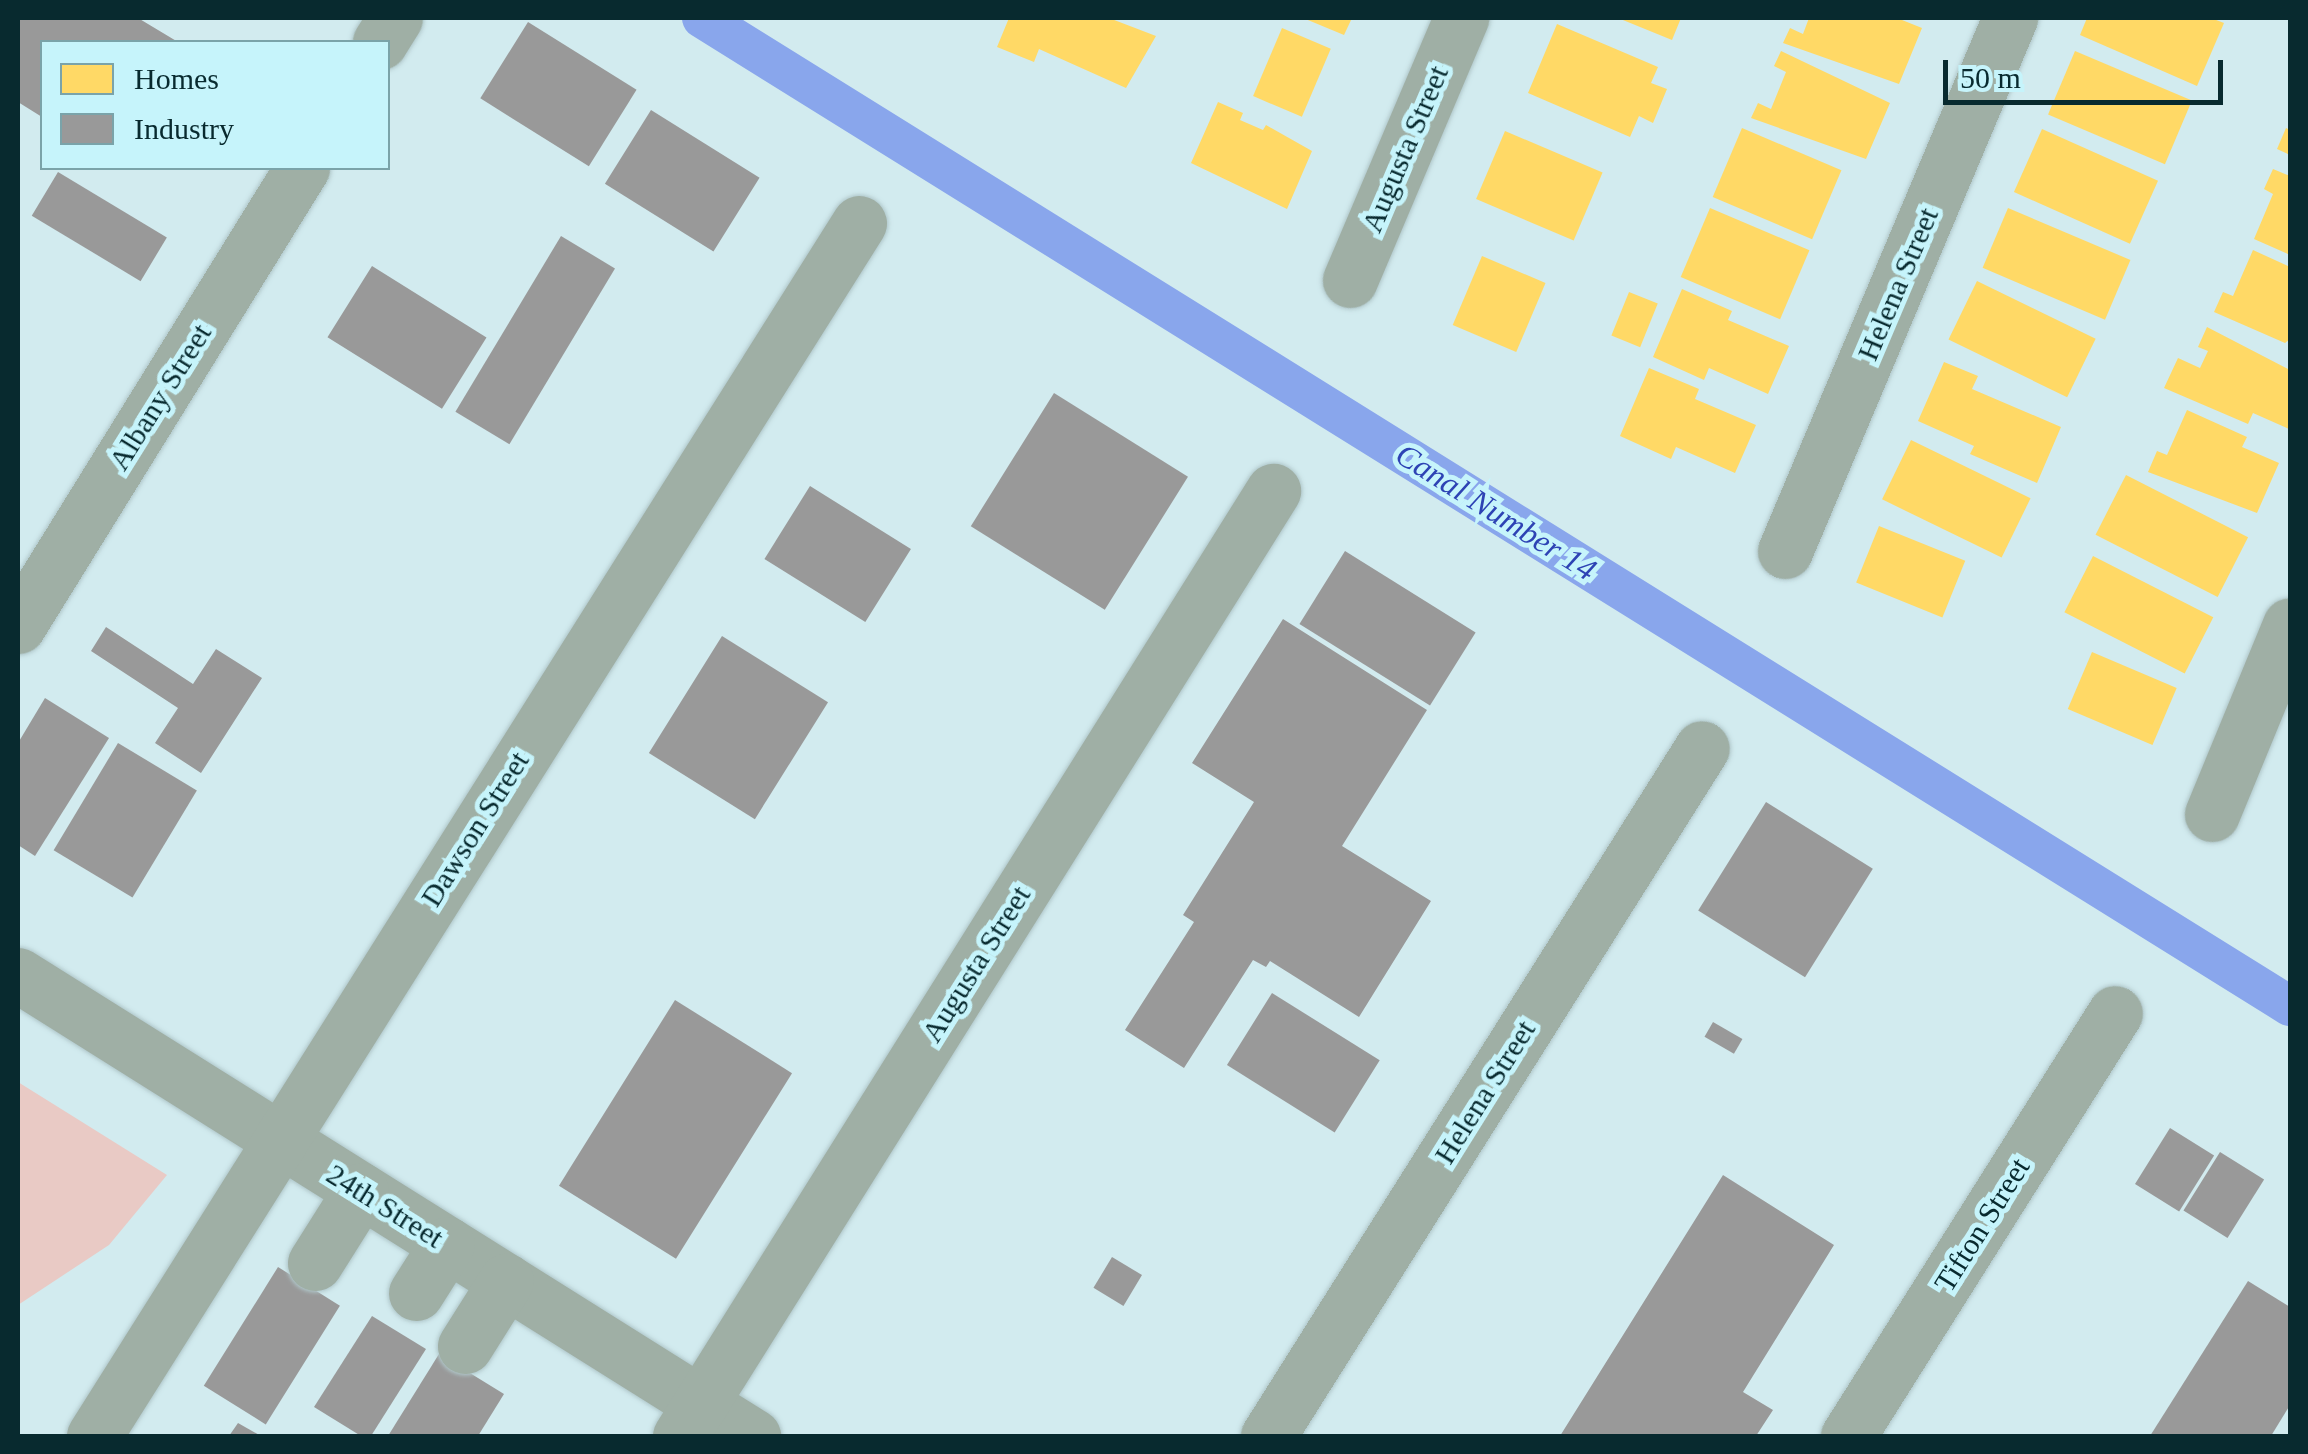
<!DOCTYPE html>
<html>
<head>
<meta charset="utf-8">
<style>
  body { margin:0 }
  #map { position:relative; width:2308px; height:1454px; overflow:hidden; background:#d2ebef; font-family:Georgia,serif }
  div>[style] { position:absolute }
  [style*='--x'] { left:calc(var(--x)*1px); top:calc(var(--y)*1px); width:calc(var(--w)*1px); rotate:calc(var(--a)*1deg) }
  .green>* { inset:0; background:#e9cac5 }
  .homes>* { inset:0; background:#ffd966; transform-origin:0 0 }
  .industry>* { inset:0; background:#999; transform-origin:0 0 }
  .canal>* { height:40px; margin:-20px; padding:0 20px; transform-origin:20px; border-radius:20px; background:#89a6ec }
  .roads { filter:drop-shadow(0 0 2px #b0c7ca) drop-shadow(0 0 2px #b0c7ca) }
  .minor>* { height:55px; margin:-27.5px; padding:0 27.5px; transform-origin:27.5px; border-radius:27.5px; background:#9fafa5 }
  span { translate:-50% -50%; white-space:nowrap; text-align:center; line-height:1.15; -webkit-text-stroke:10px #c6f4fb; paint-order:stroke }
  .street-label { font-size:30px; color:#082a2f }
  .water-label { font-size:32px; color:#2d43b4; font-style:italic }
  .frame { position:absolute; inset:0; border:20px solid #082a2f; pointer-events:none }
  .legend { position:absolute; left:40px; top:40px; width:350px; height:130px; box-sizing:border-box; background:#c6f4fb; border:2px solid #7aa3a9; margin:0; padding:12px 18px; list-style:none; font-size:30px; color:#082a2f }
  .legend li { display:flex; align-items:center; gap:20px; height:50px }
  .legend b { width:50px; border:2px solid #7aa3a9 }
  .scale { position:absolute; left:1943px; top:60px; width:280px; height:45px; box-sizing:border-box; border:5px solid #082a2f; border-top:0; padding-left:12px; font-size:30px; line-height:35px; white-space:nowrap; color:#082a2f; -webkit-text-stroke:8px #c6f4fb; paint-order:stroke }
</style>
</head>
<body>
<div id="map">
  <div class="green">
    <div style="clip-path:polygon(18px 1082px,167px 1175px,109px 1245px,18px 1305px)"></div>
  </div>
  <div class="homes">
    <div style="clip-path:polygon(1009px 18px,1109px 18px,1156px 36px,1126px 88px,1039px 49px,1034px 62px,997px 47px)"></div>
    <div style="clip-path:polygon(1303px 18px,1352px 18px,1344px 35px)"></div>
    <div style="clip-path:polygon(1618px 18px,1681px 18px,1672px 40px)"></div>
    <div style="clip-path:polygon(1809px 18px,1897px 18px,1922px 28px,1899px 84px,1783px 43px,1790px 28px,1803px 34px)"></div>
    <div style="clip-path:polygon(2087px 18px,2211px 18px,2224px 23px,2197px 86px,2080px 35px)"></div>
    <div style="clip-path:polygon(1557px 24px,1658px 67px,1651px 83px,1667px 89px,1653px 123px,1639px 116px,1630px 137px,1528px 93px)"></div>
    <div style="left:1282px;top:28px;width:53px;height:74px;rotate:23deg"></div>
    <div style="clip-path:polygon(1781px 51px,1890px 103px,1866px 159px,1751px 118px,1758px 103px,1771px 109px,1786px 72px,1774px 66px)"></div>
    <div style="left:2075px;top:51px;width:127px;height:69px;rotate:23deg"></div>
    <div style="clip-path:polygon(1218px 102px,1243px 113px,1240px 120px,1263px 130px,1266px 125px,1312px 151px,1287px 209px,1191px 163px)"></div>
    <div style="left:1742px;top:128px;width:108px;height:75px;rotate:23deg"></div>
    <div style="clip-path:polygon(2286px 128px,2290px 130px,2290px 155px,2277px 149px)"></div>
    <div style="left:2042px;top:129px;width:127px;height:69px;rotate:24deg"></div>
    <div style="left:1505px;top:131px;width:106px;height:74px;rotate:23deg"></div>
    <div style="clip-path:polygon(2273px 169px,2290px 176px,2290px 255px,2254px 239px,2273px 194px,2264px 189px)"></div>
    <div style="left:1710px;top:208px;width:108px;height:75px;rotate:23deg"></div>
    <div style="left:2008px;top:208px;width:133px;height:65px;rotate:23deg"></div>
    <div style="clip-path:polygon(2253px 250px,2290px 267px,2290px 339px,2285px 343px,2214px 312px,2223px 292px,2233px 296px)"></div>
    <div style="left:1482px;top:256px;width:69px;height:75px;rotate:23deg"></div>
    <div style="left:1977px;top:281px;width:132px;height:65px;rotate:26deg"></div>
    <div style="clip-path:polygon(1682px 289px,1732px 311px,1728px 320px,1789px 346px,1768px 394px,1709px 368px,1704px 380px,1653px 357px)"></div>
    <div style="left:1629px;top:292px;width:31px;height:47px;rotate:22deg"></div>
    <div style="clip-path:polygon(2207px 327px,2290px 370px,2289px 429px,2253px 413px,2248px 424px,2164px 388px,2178px 358px,2200px 368px,2208px 351px,2198px 347px)"></div>
    <div style="clip-path:polygon(1944px 362px,1978px 376px,1972px 389px,2061px 427px,2037px 483px,1970px 454px,1974px 446px,1918px 421px)"></div>
    <div style="clip-path:polygon(1649px 368px,1699px 389px,1695px 399px,1756px 425px,1735px 473px,1676px 447px,1671px 459px,1620px 436px)"></div>
    <div style="clip-path:polygon(2187px 410px,2247px 437px,2242px 447px,2279px 463px,2257px 513px,2148px 472px,2157px 451px,2167px 455px)"></div>
    <div style="left:1911px;top:440px;width:133px;height:66px;rotate:26deg"></div>
    <div style="left:2126px;top:475px;width:137px;height:67px;rotate:27deg"></div>
    <div style="left:1879px;top:526px;width:93px;height:61px;rotate:22deg"></div>
    <div style="left:2093px;top:556px;width:135px;height:63px;rotate:27deg"></div>
    <div style="left:2092px;top:652px;width:92px;height:62px;rotate:23deg"></div>
  </div>
  <div class="industry">
    <div style="clip-path:polygon(18px 18px,138px 18px,178px 42px,42px 42px,42px 117px,18px 102px)"></div>
    <div style="left:528px;top:22px;width:128px;height:90px;rotate:32deg"></div>
    <div style="left:651px;top:110px;width:128px;height:87px;rotate:32deg"></div>
    <div style="left:58px;top:172px;width:127px;height:51px;rotate:31deg"></div>
    <div style="left:561px;top:236px;width:63px;height:205px;rotate:31deg"></div>
    <div style="left:372px;top:266px;width:135px;height:84px;rotate:32deg"></div>
    <div style="left:1054px;top:393px;width:158px;height:157px;rotate:32deg"></div>
    <div style="left:810px;top:486px;width:119px;height:86px;rotate:32deg"></div>
    <div style="left:1345px;top:551px;width:154px;height:86px;rotate:32deg"></div>
    <div style="clip-path:polygon(1283px 619px,1427px 710px,1342px 846px,1431px 901px,1359px 1017px,1270px 961px,1266px 967px,1253px 960px,1184px 1068px,1125px 1030px,1194px 922px,1183px 915px,1254px 802px,1192px 763px)"></div>
    <div style="clip-path:polygon(106px 627px,193px 684px,216px 649px,262px 678px,201px 773px,155px 743px,178px 708px,91px 651px)"></div>
    <div style="left:722px;top:636px;width:125px;height:138px;rotate:32deg"></div>
    <div style="clip-path:polygon(45px 698px,109px 738px,35px 856px,18px 845px,18px 743px)"></div>
    <div style="left:118px;top:743px;width:92px;height:125px;rotate:31deg"></div>
    <div style="left:1766px;top:802px;width:126px;height:128px;rotate:32deg"></div>
    <div style="left:1272px;top:993px;width:127px;height:85px;rotate:32deg"></div>
    <div style="left:675px;top:1000px;width:138px;height:219px;rotate:32deg"></div>
    <div style="left:1713px;top:1022px;width:34px;height:17px;rotate:30deg"></div>
    <div style="left:2170px;top:1128px;width:52px;height:66px;rotate:32deg"></div>
    <div style="left:2220px;top:1152px;width:52px;height:69px;rotate:32deg"></div>
    <div style="clip-path:polygon(1723px 1175px,1834px 1245px,1743px 1392px,1773px 1410px,1756px 1436px,1560px 1436px)"></div>
    <div style="left:1112px;top:1257px;width:35px;height:36px;rotate:31deg"></div>
    <div style="left:278px;top:1267px;width:73px;height:140px;rotate:32deg"></div>
    <div style="clip-path:polygon(2248px 1281px,2290px 1307px,2290px 1405px,2271px 1436px,2150px 1436px)"></div>
    <div style="clip-path:polygon(372px 1316px,426px 1349px,371px 1436px,361px 1436px,314px 1407px)"></div>
    <div style="clip-path:polygon(439px 1354px,504px 1394px,478px 1436px,388px 1436px)"></div>
    <div style="clip-path:polygon(238px 1423px,261px 1436px,229px 1436px)"></div>
  </div>
  <div class="canal">
    <div style="--x:702;--y:18;--w:1870;--a:31.89"></div>
  </div>
  <div class="roads">
    <div class="minor">
      <div style="--x:380;--y:42;--w:28;--a:-58"></div>
      <div style="--x:1350;--y:280;--w:285;--a:-67"></div>
      <div style="--x:1785;--y:551;--w:579;--a:-67.11"></div>
      <div style="--x:18;--y:626;--w:539;--a:-58.2"></div>
      <div style="--x:2212;--y:814;--w:204;--a:-67.6"></div>
      <div style="--x:18;--y:975;--w:868;--a:32.1"></div>
      <div style="--x:315;--y:1263;--w:86;--a:-57.8"></div>
      <div style="--x:416;--y:1293;--w:58;--a:-57.7"></div>
      <div style="--x:465;--y:1346;--w:77;--a:-57.8"></div>
      <div style="--x:94;--y:1436;--w:1434;--a:-57.76"></div>
      <div style="--x:680;--y:1436;--w:1116;--a:-57.89"></div>
      <div style="--x:1268;--y:1436;--w:813;--a:-57.76"></div>
      <div style="--x:1848;--y:1436;--w:500;--a:-57.74"></div>
    </div>
  </div>
  <div class="street-label">
    <span style="left:1405px;top:149px;rotate:-67deg">Augusta Street</span>
    <span style="left:1898px;top:284px;rotate:-67deg">Helena Street</span>
    <span style="left:160px;top:397px;rotate:-58deg">Albany Street</span>
    <span style="left:475px;top:829px;rotate:-58deg">Dawson Street</span>
    <span style="left:976px;top:964px;rotate:-58deg">Augusta Street</span>
    <span style="left:1485px;top:1092px;rotate:-58deg">Helena Street</span>
    <span style="left:385px;top:1206px;rotate:32deg">24th Street</span>
    <span style="left:1982px;top:1225px;rotate:-58deg">Tifton Street</span>
  </div>
  <div class="water-label">
    <span style="left:1496px;top:512px;rotate:32deg">Canal Number 14</span>
  </div>
  <div class="frame"></div>
  <ul class="legend">
  <li><b style="height:28px;background:#ffd966"></b>Homes</li>
  <li><b style="height:28px;background:#999"></b>Industry</li>
  </ul>
  <div class="scale">50 m</div>
</div>
</body>
</html>
